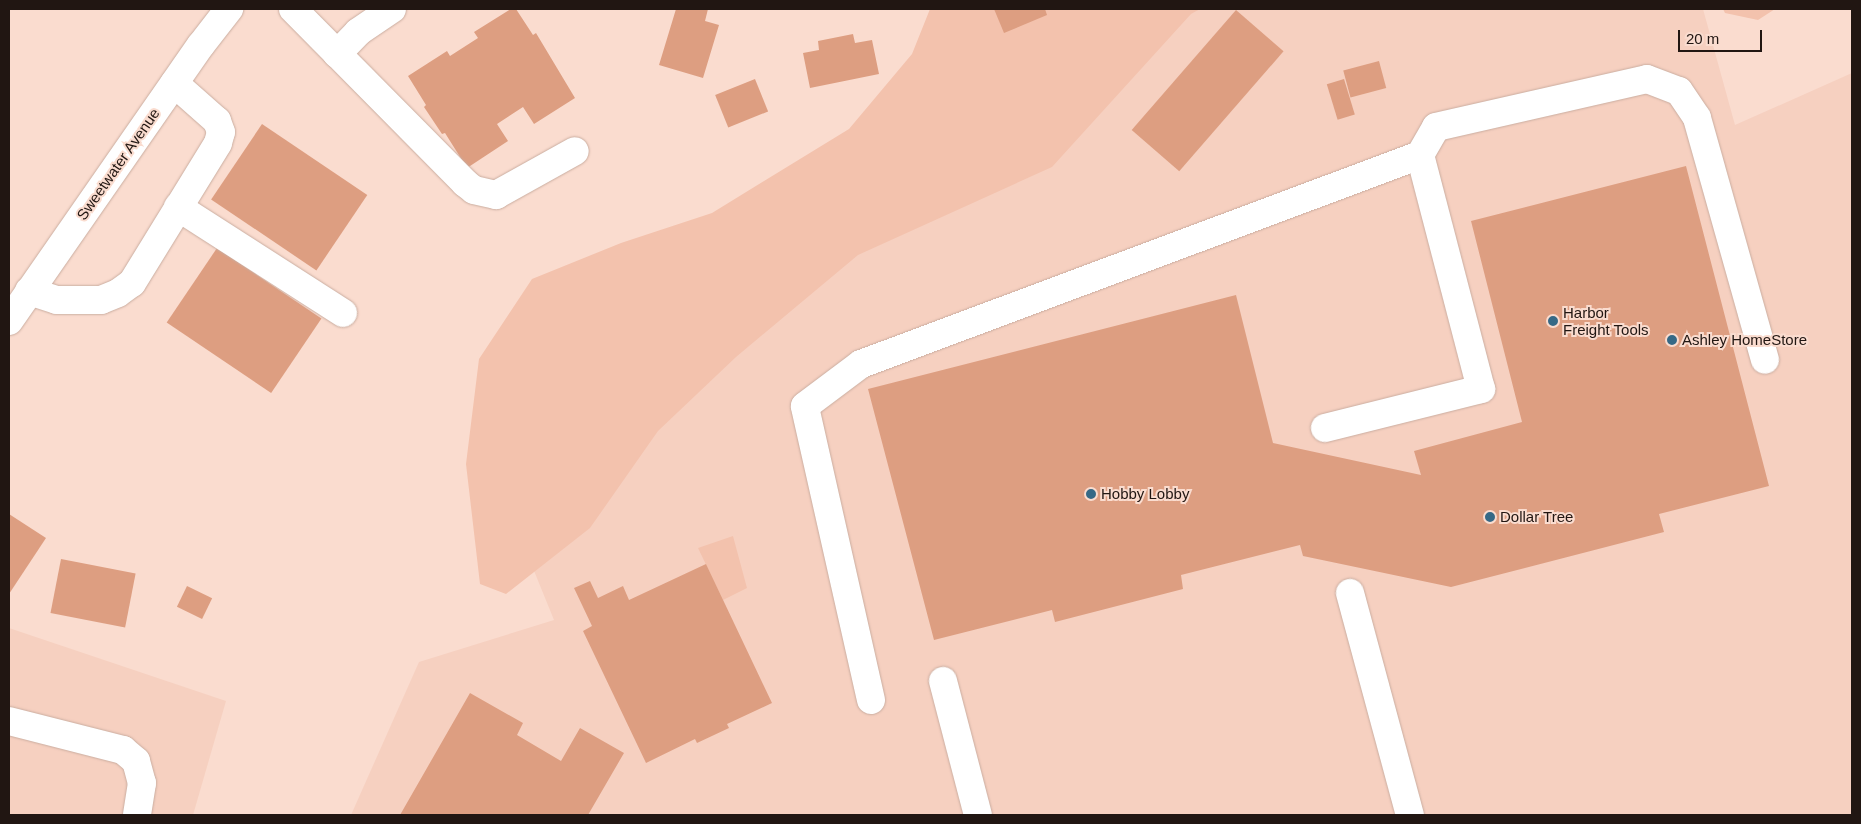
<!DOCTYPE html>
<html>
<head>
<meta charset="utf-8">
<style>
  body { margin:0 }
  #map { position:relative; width:1861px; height:824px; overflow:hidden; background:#fadccf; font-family:Arial,sans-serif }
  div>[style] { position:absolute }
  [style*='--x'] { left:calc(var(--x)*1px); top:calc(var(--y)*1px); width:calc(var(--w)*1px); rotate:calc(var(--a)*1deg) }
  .built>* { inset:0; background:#f6d0c0 }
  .green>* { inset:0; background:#f3c2ad }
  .building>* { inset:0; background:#dd9e81; transform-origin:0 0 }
  .roads { filter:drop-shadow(0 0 1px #caada0) drop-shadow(0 0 1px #caada0) }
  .minor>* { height:28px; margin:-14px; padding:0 14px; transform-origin:14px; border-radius:14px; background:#fff }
  .dots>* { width:14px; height:14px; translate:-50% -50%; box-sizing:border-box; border:2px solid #fadccf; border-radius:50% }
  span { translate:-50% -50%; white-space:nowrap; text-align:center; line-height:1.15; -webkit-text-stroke:4px #fadccf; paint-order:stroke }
  .street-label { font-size:15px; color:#211612 }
  .poi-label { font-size:15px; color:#211612 }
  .left { translate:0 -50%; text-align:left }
  .frame { position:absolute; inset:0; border:10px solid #211612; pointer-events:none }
  .scale { position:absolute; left:1678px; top:30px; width:84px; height:22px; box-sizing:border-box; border:2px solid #211612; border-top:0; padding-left:6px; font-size:15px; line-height:18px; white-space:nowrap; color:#211612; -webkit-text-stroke:4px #fadccf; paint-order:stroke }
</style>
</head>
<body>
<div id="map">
  <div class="built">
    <div style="clip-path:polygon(1156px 9px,1703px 9px,1735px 125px,1852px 73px,1852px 815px,351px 815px,419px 662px,554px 620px,504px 497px)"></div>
    <div style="clip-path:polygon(9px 628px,226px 701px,193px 815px,9px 815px)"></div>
  </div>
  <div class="green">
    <div style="clip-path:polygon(930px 9px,1200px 9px,1191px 14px,1052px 167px,858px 255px,736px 357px,658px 431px,590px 528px,506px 594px,480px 584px,466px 464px,479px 359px,532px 279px,621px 243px,712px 213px,849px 129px,912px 54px)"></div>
    <div style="clip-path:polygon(1723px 9px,1775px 9px,1758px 20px,1725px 13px)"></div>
    <div style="clip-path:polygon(733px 536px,747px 588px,723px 600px,698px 548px)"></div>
  </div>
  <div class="building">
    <div style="clip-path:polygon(511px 9px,516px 9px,533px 35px,536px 33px,575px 98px,534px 124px,523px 107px,497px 124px,508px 141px,467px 168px,445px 133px,442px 134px,424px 107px,426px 105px,408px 76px,447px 51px,450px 56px,478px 38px,474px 32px)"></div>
    <div style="clip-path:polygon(676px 9px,708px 9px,705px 21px,719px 25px,703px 78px,659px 65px)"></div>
    <div style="clip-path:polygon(994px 9px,1045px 9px,1047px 15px,1004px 33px)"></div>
    <div style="left:1236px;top:10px;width:63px;height:159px;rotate:41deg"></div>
    <div style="clip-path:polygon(853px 34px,855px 43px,872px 40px,879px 74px,810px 88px,803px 53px,819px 50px,818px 41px)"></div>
    <div style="left:1379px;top:61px;width:28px;height:37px;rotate:75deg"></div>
    <div style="left:755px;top:79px;width:35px;height:43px;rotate:68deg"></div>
    <div style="left:1344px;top:79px;width:37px;height:18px;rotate:73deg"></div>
    <div style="left:262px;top:124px;width:127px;height:91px;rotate:34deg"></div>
    <div style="clip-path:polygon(1686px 166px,1769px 486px,1659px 514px,1664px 532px,1451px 587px,1303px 556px,1300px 545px,1181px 575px,1183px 589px,1055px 622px,1052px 610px,934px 640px,868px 389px,1236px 295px,1273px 443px,1421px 475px,1414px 451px,1522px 422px,1471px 221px)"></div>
    <div style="left:217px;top:248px;width:126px;height:90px;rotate:34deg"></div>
    <div style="clip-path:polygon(9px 514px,46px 538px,9px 594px)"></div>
    <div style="left:61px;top:559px;width:76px;height:55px;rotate:11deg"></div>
    <div style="clip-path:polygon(706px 564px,772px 703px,727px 724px,729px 728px,697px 743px,695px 739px,646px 763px,583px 631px,592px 626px,574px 588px,590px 581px,598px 598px,623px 586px,629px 600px)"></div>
    <div style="left:187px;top:586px;width:28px;height:23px;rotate:26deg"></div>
    <div style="clip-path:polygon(470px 693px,523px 723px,517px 735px,561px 761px,580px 728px,624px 753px,588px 815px,400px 815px)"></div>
  </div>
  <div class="roads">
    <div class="minor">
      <div style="--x:293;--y:9;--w:245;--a:45.3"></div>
      <div style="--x:465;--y:183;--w:11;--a:38"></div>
      <div style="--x:474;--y:190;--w:23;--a:13"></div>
      <div style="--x:496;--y:195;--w:90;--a:-29.1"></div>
      <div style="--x:337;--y:54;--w:30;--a:-46"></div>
      <div style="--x:358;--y:32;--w:41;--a:-34.1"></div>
      <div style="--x:178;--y:207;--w:196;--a:32.7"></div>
      <div style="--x:29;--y:291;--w:29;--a:18"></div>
      <div style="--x:57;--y:300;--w:44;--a:0"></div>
      <div style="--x:101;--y:300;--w:18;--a:-22"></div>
      <div style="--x:118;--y:293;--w:17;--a:-36"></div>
      <div style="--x:132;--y:283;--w:164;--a:-58.4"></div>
      <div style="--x:218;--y:143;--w:11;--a:-75"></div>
      <div style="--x:221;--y:132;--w:12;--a:-110"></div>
      <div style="--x:217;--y:121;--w:57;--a:-138.5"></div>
      <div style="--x:9;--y:321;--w:336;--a:-55.2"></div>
      <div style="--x:201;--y:45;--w:46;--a:-52.1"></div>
      <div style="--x:1325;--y:428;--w:161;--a:-14"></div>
      <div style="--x:1481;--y:389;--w:242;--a:-104.6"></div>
      <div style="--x:1350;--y:593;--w:230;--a:74.9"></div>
      <div style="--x:943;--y:681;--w:138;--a:75.4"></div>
      <div style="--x:871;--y:700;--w:301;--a:-102.7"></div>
      <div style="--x:805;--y:406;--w:70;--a:-36.9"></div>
      <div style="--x:861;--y:364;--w:597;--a:-20.5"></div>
      <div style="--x:1420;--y:155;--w:32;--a:-60"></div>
      <div style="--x:1436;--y:127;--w:216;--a:-12.8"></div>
      <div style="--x:1647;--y:79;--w:34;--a:21"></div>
      <div style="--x:1679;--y:91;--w:32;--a:56"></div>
      <div style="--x:1697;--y:118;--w:251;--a:74.3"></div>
      <div style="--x:9;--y:721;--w:118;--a:14.3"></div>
      <div style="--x:123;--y:750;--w:17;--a:40"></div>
      <div style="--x:136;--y:761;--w:23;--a:75"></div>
      <div style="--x:142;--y:783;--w:32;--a:99"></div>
    </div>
  </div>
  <div class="dots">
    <div style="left:1553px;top:321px;background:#366986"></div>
    <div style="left:1672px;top:340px;background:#366986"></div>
    <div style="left:1091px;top:494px;background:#366986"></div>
    <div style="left:1490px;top:517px;background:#366986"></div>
  </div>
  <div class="street-label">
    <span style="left:118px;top:164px;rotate:-55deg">Sweetwater Avenue</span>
  </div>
  <div class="poi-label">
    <span class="left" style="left:1563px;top:321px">Harbor<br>Freight Tools</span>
    <span class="left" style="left:1682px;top:340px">Ashley HomeStore</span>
    <span class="left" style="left:1101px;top:494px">Hobby Lobby</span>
    <span class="left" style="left:1500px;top:517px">Dollar Tree</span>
  </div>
  <div class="frame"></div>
  <div class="scale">20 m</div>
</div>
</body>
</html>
